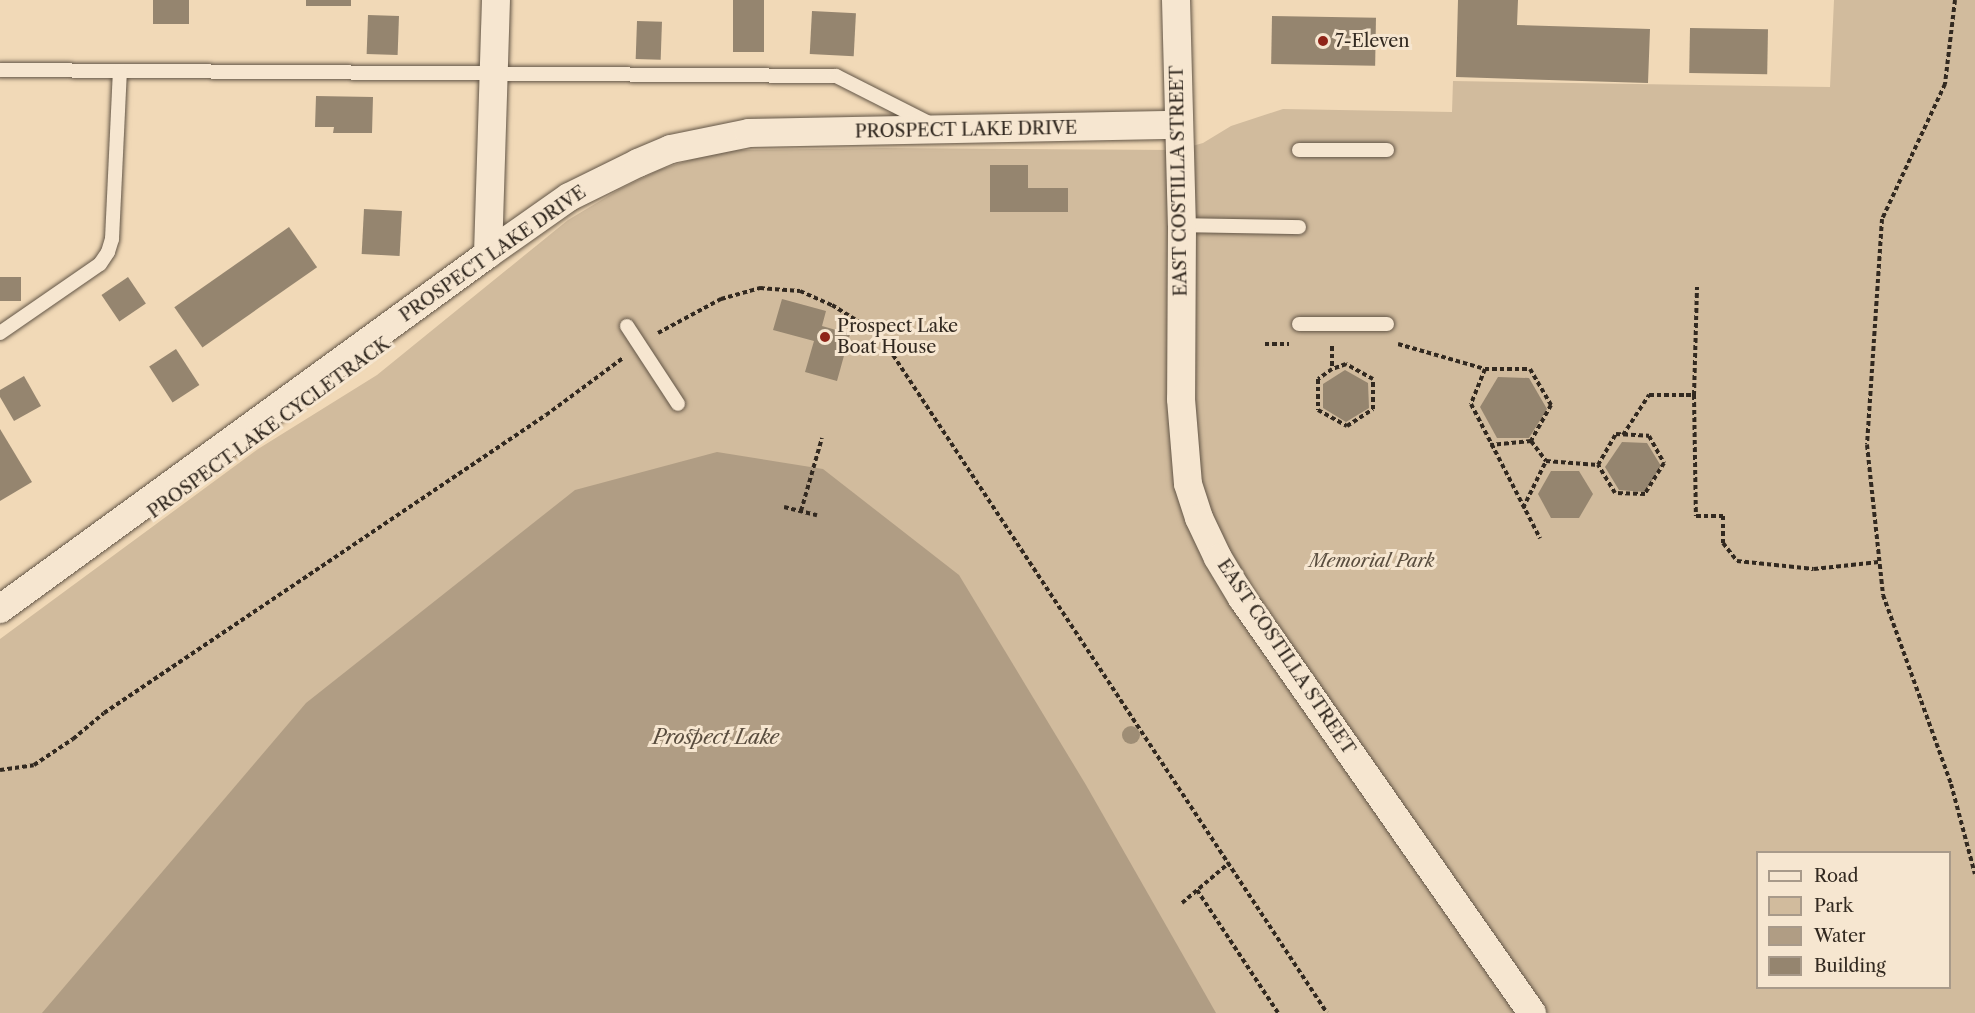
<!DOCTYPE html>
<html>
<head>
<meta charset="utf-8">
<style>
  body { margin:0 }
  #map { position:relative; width:1975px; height:1013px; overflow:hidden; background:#f1d9b7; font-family:"Libre Caslon Text",serif }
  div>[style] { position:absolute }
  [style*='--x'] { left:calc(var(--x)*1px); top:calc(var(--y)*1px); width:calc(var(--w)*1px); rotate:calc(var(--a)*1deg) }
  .green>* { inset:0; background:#d1bb9d }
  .water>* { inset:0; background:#b09d84 }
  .building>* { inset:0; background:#95856f; transform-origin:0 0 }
  .path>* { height:4px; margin-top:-2px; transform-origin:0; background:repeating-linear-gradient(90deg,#322920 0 4.5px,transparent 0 7.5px) }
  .roads { filter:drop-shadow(0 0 2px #625546) drop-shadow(0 0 2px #625546) }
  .lane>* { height:14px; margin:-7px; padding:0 7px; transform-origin:7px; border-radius:7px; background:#f6e6d0 }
  .street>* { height:28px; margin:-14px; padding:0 14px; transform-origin:14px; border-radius:14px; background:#f6e6d0 }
  .trees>* { width:18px; height:18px; margin:-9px; border-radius:50%; background:#9e8d75 }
  .dots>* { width:16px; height:16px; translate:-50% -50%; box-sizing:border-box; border:3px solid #f6e6d0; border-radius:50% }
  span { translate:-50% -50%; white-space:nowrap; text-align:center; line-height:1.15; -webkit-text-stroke:6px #f6e6d0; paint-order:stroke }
  .poi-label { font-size:18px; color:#322920 }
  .left { translate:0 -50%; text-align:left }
  .street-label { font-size:18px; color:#322920 }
  .park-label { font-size:18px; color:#5a4e3f; font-style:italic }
  .water-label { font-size:20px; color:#584c3e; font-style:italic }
  .legend { position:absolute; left:1756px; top:851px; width:195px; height:138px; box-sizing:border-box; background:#f6e6d0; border:2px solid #a89a8a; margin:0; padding:8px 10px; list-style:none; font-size:18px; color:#322920 }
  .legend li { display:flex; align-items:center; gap:12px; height:30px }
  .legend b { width:30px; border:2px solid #a89a8a }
</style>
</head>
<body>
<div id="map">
  <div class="green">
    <div style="clip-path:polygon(evenodd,1834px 0,1975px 0,1975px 1013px,0 1013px,0 639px,258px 449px,377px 375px,568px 220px,620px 189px,659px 170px,699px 157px,737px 150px,884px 148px,1178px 150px,1203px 143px,1231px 126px,1283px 109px,1452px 112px,1453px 81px,1830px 87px,1834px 0,1758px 852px,1950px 852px,1950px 988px,1758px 988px,1758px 852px)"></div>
  </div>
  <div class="water">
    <div style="clip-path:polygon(717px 452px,823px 469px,959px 575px,1086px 785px,1216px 1013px,42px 1013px,306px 703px,575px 490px)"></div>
  </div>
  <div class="building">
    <div style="left:153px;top:0;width:36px;height:24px"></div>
    <div style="left:306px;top:0;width:45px;height:6px"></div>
    <div style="left:733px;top:0;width:31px;height:52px"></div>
    <div style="clip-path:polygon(1458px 0,1518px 0,1517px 25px,1650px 29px,1648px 83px,1456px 77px)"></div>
    <div style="left:812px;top:11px;width:44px;height:43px;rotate:3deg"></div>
    <div style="left:368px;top:15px;width:31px;height:39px;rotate:2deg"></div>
    <div style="left:1272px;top:16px;width:104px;height:48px;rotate:1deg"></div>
    <div style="left:637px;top:21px;width:25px;height:38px;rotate:2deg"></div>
    <div style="left:1690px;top:28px;width:78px;height:45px;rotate:1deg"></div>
    <div style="clip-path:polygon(316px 96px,373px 97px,372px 133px,333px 133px,334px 127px,315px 127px)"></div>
    <div style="clip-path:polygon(990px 165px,1028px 165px,1028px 188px,1068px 188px,1068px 212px,990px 212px)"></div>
    <div style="left:364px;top:209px;width:38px;height:45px;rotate:3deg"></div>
    <div style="left:289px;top:227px;width:49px;height:140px;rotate:55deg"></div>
    <div style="left:0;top:277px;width:21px;height:24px"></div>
    <div style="left:128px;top:277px;width:32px;height:32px;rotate:56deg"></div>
    <div style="clip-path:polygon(782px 299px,826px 311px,822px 326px,850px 334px,837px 381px,805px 372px,814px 341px,773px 330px)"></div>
    <div style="left:176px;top:349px;width:43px;height:32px;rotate:57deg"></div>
    <div style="clip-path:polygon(1345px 370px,1368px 383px,1369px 408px,1346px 422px,1323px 408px,1323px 384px)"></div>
    <div style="clip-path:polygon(24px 376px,41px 406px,14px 421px,0 397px,0 390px)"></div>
    <div style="clip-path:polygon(1498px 377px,1529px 378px,1547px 409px,1529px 438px,1497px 438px,1480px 407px)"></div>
    <div style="clip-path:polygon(0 429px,32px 482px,0 501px)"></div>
    <div style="clip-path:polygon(1622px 442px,1647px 443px,1661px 466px,1645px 492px,1619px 490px,1605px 467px)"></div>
    <div style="clip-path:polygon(1551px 471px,1579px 471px,1593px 494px,1579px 518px,1551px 518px,1538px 494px)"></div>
  </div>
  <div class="path">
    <div style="--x:1955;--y:0;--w:85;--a:96.8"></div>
    <div style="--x:1945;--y:84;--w:149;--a:115"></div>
    <div style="--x:1882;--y:219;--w:226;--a:93.8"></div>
    <div style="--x:1867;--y:445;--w:151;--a:83.9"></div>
    <div style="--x:1883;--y:595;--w:201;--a:70.2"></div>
    <div style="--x:1951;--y:784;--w:93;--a:75.1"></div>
    <div style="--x:658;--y:333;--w:72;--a:-28.4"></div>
    <div style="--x:721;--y:299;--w:41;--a:-15.8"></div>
    <div style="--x:760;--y:288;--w:40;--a:4.3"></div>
    <div style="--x:800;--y:291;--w:35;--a:24"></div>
    <div style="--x:832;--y:305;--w:47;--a:32"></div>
    <div style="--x:872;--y:330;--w:25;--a:48"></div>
    <div style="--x:889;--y:349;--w:795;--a:56.59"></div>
    <div style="--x:1265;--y:344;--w:24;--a:0"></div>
    <div style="--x:1398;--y:344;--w:91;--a:16"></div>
    <div style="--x:1485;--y:369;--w:38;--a:112"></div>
    <div style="--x:1471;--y:404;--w:151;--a:62.8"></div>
    <div style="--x:1332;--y:346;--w:23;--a:90"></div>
    <div style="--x:1332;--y:369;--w:17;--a:144"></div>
    <div style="--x:1318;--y:379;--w:31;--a:90"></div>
    <div style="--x:1318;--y:410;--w:33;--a:29"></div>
    <div style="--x:1347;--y:426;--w:31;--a:-33"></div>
    <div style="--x:1373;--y:409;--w:30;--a:-90"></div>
    <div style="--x:1373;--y:379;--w:31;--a:-151"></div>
    <div style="--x:1346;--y:364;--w:15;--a:160"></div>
    <div style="--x:1485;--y:369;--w:45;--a:0"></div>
    <div style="--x:1530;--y:369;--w:42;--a:59.7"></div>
    <div style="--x:1551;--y:405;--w:41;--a:119.1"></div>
    <div style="--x:1531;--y:441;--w:41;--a:174.4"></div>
    <div style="--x:1694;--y:395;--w:121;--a:89.1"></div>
    <div style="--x:1696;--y:516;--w:27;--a:0"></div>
    <div style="--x:1723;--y:516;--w:27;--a:90"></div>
    <div style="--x:1723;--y:543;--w:23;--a:52"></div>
    <div style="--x:1737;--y:561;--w:77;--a:5.9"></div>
    <div style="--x:1814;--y:569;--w:65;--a:-6.1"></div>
    <div style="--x:1616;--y:434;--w:33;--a:3"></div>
    <div style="--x:1649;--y:436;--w:31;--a:61"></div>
    <div style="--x:1664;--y:463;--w:36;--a:122"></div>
    <div style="--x:1645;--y:494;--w:30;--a:-178"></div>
    <div style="--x:1615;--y:493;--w:33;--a:-121"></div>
    <div style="--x:1598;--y:465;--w:36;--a:-60"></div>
    <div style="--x:1623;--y:435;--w:48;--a:-57"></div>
    <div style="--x:1649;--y:395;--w:45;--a:0"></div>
    <div style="--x:1694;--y:395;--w:108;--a:-88.4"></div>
    <div style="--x:1531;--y:441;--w:25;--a:53"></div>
    <div style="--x:784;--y:507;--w:34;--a:14"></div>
    <div style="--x:1523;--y:508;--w:52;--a:-63.9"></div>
    <div style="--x:1546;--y:461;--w:52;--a:4.4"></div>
    <div style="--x:801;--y:511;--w:76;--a:-74"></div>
    <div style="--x:0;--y:770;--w:34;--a:-8"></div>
    <div style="--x:34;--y:765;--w:47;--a:-33.7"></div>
    <div style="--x:73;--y:739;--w:40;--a:-40"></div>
    <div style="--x:104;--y:713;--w:533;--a:-33.99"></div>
    <div style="--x:546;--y:415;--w:96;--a:-36.5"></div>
    <div style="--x:1197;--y:890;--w:147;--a:56.6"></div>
    <div style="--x:1182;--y:903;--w:62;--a:-40.4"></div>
  </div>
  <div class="roads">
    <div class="lane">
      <div style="--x:0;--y:70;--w:836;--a:0.41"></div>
      <div style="--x:836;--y:76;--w:106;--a:26.8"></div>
      <div style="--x:1299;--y:150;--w:88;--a:0"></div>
      <div style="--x:1182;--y:225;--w:117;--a:1"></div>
      <div style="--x:1299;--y:324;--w:88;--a:0"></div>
      <div style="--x:627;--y:326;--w:93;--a:56.8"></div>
      <div style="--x:0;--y:333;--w:121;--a:-34.6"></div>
      <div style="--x:100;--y:264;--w:14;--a:-56"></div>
      <div style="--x:108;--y:252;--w:14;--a:-73"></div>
      <div style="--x:112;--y:239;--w:168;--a:-87.3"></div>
    </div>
    <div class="street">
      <div style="--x:1176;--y:0;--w:225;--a:88.5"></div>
      <div style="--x:1182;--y:225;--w:174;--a:90.3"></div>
      <div style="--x:1181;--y:399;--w:85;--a:85.3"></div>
      <div style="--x:1188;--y:484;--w:36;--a:72"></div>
      <div style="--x:1199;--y:518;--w:44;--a:64.6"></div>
      <div style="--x:1218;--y:558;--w:47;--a:59"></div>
      <div style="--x:1242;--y:598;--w:506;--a:55.05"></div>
      <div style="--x:488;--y:254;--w:254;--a:-88.2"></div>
      <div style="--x:0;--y:609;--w:603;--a:-36.03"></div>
      <div style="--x:488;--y:254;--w:99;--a:-35.1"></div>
      <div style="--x:569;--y:197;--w:77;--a:-26.2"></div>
      <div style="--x:638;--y:163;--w:36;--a:-23"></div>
      <div style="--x:671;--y:149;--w:80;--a:-11.6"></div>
      <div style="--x:749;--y:133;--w:428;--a:-1.1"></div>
    </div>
  </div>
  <div class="trees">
    <div style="left:1131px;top:735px"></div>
  </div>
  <div class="dots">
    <div style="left:1323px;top:41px;background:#8f2418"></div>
    <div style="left:825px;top:337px;background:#8f2418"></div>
  </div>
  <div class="poi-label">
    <span class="left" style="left:1335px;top:41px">7-Eleven</span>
    <span class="left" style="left:837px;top:337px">Prospect Lake<br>Boat House</span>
  </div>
  <div class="street-label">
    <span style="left:966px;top:130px;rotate:-1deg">PROSPECT LAKE DRIVE</span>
    <span style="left:1179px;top:181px;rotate:-91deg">EAST COSTILLA STREET</span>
    <span style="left:493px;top:254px;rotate:-35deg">PROSPECT LAKE DRIVE</span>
    <span style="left:269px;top:428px;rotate:-36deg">PROSPECT LAKE CYCLETRACK</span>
    <span style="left:1286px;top:657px;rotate:56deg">EAST COSTILLA STREET</span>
  </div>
  <div class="park-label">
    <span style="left:1372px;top:561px">Memorial Park</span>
  </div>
  <div class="water-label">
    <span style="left:716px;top:737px">Prospect Lake</span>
  </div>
  <ul class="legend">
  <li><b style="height:8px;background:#f6e6d0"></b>Road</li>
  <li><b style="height:16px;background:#d1bb9d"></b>Park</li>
  <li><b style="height:16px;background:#b09d84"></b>Water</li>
  <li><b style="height:16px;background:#95856f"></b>Building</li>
  </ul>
</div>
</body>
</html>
